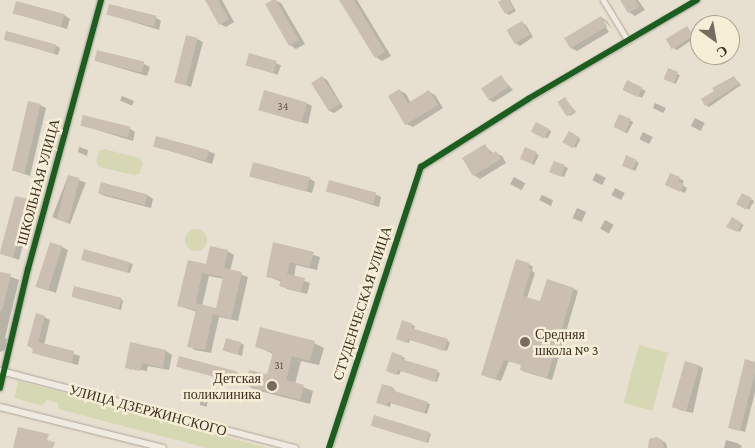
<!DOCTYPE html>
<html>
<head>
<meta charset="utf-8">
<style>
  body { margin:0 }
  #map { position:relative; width:755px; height:448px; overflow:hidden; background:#e7e0d1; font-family:"Crimson Pro",serif }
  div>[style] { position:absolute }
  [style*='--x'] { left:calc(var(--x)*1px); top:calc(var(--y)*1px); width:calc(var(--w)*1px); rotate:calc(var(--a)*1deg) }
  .green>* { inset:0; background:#d6d7b3; transform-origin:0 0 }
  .round { border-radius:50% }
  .shadow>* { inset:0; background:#0003; transform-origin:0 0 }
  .building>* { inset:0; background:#cbbfb2; transform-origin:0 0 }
  .roads { filter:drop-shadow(0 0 1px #ada599) drop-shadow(0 0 1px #ada599) }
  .minor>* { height:5px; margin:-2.5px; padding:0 2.5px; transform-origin:2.5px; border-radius:2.5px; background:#efebe3 }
  .tertiary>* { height:6px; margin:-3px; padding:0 3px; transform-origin:3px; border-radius:3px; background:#efebe3 }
  .cycleway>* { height:6px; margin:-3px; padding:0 3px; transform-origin:3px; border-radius:3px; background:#1b5e20 }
  .dots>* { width:14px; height:14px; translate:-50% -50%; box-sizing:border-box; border:2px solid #f7eed8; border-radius:50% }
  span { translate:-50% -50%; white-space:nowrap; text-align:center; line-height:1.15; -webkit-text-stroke:5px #f7eed8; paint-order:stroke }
  .number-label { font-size:11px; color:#605244 }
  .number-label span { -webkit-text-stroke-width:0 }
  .street-label { font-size:14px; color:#3d2e20 }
  .poi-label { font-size:14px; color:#3d2e20 }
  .left { translate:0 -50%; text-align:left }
  .right { translate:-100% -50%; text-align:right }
  .north { position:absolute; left:690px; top:15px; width:50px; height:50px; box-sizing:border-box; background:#f7eed8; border:1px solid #ada18e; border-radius:50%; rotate:148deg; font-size:14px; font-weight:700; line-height:20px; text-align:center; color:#3d2e20 }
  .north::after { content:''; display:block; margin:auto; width:18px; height:22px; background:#786c5e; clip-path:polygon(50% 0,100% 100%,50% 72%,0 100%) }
</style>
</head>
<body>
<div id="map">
  <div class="green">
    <div style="clip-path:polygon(104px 149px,139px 158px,143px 163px,139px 174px,134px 175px,99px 167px,96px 162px,99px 151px)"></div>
    <div class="round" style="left:185px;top:229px;width:22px;height:22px"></div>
    <div style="left:639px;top:345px;width:30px;height:60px;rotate:15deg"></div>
    <div style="clip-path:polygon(18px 381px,267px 448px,207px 448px,58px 409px,58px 403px,47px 400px,42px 406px,14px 398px)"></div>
  </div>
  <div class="shadow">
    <div style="clip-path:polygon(206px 0,222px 0,234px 22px,226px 27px,220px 24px)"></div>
    <div style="clip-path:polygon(274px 0,281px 3px,305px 44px,296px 49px,290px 45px)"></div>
    <div style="clip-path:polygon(340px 0,357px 0,391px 56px,382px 61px,376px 57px)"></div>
    <div style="clip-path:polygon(504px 0,510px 0,516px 11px,509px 15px,506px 13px,500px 3px)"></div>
    <div style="clip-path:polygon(622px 0,638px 0,645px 10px,635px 16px,629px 12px)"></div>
    <div style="clip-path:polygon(14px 13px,64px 15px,70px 19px,67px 29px)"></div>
    <div style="clip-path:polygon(108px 14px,155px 17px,161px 21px,159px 30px)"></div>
    <div style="clip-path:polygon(601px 17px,607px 21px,613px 30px,605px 21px,602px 21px,609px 32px,577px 51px,571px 48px)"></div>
    <div style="clip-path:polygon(522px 23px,526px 25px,533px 37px,520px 46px,515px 43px)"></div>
    <div style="clip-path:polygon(687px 28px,695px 38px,677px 50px,674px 49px)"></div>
    <div style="clip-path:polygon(5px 39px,55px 45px,60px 48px,58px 55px)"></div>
    <div style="clip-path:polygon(197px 39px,203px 42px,191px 87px,175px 81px)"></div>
    <div style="left:250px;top:54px;width:33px;height:10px;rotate:20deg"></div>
    <div style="clip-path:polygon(96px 61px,144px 64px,150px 67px,147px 76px)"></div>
    <div style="left:669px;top:70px;width:12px;height:10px;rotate:24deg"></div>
    <div style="clip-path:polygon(322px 77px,327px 80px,343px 107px,334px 113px,329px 111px,312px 84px)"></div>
    <div style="clip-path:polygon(501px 77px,513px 90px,494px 102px,489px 100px)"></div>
    <div style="clip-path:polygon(734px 77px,741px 85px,709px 107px,706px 105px,703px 99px)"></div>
    <div style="clip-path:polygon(628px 82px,646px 91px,642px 98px,629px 92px)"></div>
    <div style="clip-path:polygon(399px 90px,406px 94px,411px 103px,429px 92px,435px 95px,443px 108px,413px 127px,406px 124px)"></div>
    <div style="left:122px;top:96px;width:13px;height:5px;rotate:23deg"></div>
    <div style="clip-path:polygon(565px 99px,576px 112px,570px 116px,567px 114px)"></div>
    <div style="clip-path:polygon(306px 103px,312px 106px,308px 124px,260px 109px)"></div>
    <div style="clip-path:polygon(655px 103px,666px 108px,663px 113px,653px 108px)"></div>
    <div style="clip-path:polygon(40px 105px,46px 108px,30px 176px,12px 170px)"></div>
    <div style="left:620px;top:115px;width:15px;height:13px;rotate:28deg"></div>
    <div style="left:695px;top:118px;width:11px;height:9px;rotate:27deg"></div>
    <div style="left:537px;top:124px;width:16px;height:8px;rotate:27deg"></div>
    <div style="clip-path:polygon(81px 125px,129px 128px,135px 132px,133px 141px)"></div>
    <div style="left:643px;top:132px;width:11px;height:8px;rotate:27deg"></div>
    <div style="left:569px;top:133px;width:13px;height:10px;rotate:27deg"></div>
    <div style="clip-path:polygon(155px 146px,208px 151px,215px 154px,212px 164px)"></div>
    <div style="clip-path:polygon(485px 146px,494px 154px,496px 153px,502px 156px,506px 163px,480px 179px,474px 175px,464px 159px)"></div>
    <div style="clip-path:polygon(79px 147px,88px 150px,87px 156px,78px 152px)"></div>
    <div style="clip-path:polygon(526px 149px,539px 155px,534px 165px,522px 158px)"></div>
    <div style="clip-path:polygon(636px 161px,639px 163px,635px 171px,626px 167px)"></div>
    <div style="clip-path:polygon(555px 162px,568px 168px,564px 177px,553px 173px)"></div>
    <div style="left:596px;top:173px;width:11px;height:8px;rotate:27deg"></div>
    <div style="clip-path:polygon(671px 174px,684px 181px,682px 185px,687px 188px,685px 193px,671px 187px)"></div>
    <div style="clip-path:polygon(251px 175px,309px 178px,315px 182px,312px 193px)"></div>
    <div style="left:68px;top:176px;width:19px;height:44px;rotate:21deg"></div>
    <div style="left:514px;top:177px;width:13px;height:8px;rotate:29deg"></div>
    <div style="clip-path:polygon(102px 183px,147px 195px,153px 199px,151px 208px,105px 196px,99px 193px)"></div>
    <div style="left:615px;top:188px;width:11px;height:8px;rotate:27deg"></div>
    <div style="clip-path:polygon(327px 191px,375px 194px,381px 197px,379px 207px)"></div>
    <div style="left:742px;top:194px;width:14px;height:10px;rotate:30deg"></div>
    <div style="clip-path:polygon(542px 195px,553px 200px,551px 206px,539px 200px)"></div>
    <div style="clip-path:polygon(28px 200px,34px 204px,19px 260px,1px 253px)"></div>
    <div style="left:577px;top:208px;width:10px;height:11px;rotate:24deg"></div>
    <div style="left:732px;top:219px;width:13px;height:8px;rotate:27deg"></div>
    <div style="left:605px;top:220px;width:10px;height:10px;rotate:29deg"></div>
    <div style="clip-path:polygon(274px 243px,320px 257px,317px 270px,296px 265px,294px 277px,310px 283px,307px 294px,287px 289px,281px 285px,282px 282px,267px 276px)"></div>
    <div style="clip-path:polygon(62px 247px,68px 250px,56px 293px,39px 287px)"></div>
    <div style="clip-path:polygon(84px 251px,130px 263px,133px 264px,130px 273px,85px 261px,82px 260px)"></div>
    <div style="clip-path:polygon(evenodd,227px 251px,234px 255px,230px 271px,248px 277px,238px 321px,219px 317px,211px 353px,195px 350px,189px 346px,197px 312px,179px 306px,189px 262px,207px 266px,227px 251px,209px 276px,224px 279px,217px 309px,202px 306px,209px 276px)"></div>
    <div style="clip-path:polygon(529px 264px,533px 267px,532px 271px,535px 273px,527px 298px,541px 303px,574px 289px,578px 291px,552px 380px,525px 372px,521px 370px,522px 365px,509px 361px,501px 381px,487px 377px,483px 375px)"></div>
    <div style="clip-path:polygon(0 273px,19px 280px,5px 338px,7px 339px,5px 350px,0 352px)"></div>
    <div style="clip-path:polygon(75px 287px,121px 299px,123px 301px,121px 310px,76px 298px,73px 297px)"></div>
    <div style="clip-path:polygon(44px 317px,50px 320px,44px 345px,80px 356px,78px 365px,40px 355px,29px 346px)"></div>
    <div style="clip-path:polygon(412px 325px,415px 326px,414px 330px,450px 342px,447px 351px,410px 340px,409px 343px,400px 340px)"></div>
    <div style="clip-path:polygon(131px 343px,166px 351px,172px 355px,169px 370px,148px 366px,146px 373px,132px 370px,146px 373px,146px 371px,131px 368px,131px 370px,126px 367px)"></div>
    <div style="clip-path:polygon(240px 343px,244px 345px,242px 356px,224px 350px)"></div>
    <div style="clip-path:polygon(314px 343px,324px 348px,319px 365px,301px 361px,295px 384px,313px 391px,310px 404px,256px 390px,246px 385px,268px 376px,273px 354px,257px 346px)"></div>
    <div style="clip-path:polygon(402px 357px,405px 358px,404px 361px,440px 373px,437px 382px,401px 371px,399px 375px,390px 372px)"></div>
    <div style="clip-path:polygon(755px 363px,755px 392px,745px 432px,729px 427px)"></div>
    <div style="clip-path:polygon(178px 366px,236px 372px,243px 375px,240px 385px,240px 382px)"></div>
    <div style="clip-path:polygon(699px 366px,703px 368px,693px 413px,680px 410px,676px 408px)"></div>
    <div style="clip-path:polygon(393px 388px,395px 390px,394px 392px,430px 404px,427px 414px,391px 403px,390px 407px,381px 404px)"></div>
    <div style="left:201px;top:400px;width:7px;height:5px;rotate:16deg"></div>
    <div style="clip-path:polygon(372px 426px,428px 433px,431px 434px,428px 443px)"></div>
    <div style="clip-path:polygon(661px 440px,666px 443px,667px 448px,650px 448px)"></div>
    <div style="clip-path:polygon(726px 440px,737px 443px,742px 446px,741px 448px,724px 448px)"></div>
  </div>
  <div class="building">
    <div style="clip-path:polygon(205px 0,218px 0,229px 19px,219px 25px)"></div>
    <div style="clip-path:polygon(272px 0,276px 0,299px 40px,289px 46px,265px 4px)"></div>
    <div style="clip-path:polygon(339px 0,354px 0,385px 52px,375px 58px)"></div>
    <div style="clip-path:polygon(502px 0,509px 0,514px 9px,505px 14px,498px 2px)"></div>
    <div style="clip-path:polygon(620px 0,635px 0,639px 7px,628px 13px)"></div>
    <div style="left:16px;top:1px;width:50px;height:13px;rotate:15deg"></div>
    <div style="left:109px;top:4px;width:49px;height:11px;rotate:14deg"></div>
    <div style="left:601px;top:16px;width:12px;height:43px;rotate:59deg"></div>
    <div style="left:522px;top:21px;width:16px;height:18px;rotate:60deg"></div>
    <div style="left:687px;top:26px;width:12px;height:25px;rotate:59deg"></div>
    <div style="left:6px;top:31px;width:52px;height:9px;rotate:15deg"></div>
    <div style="left:186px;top:35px;width:12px;height:49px;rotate:14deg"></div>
    <div style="left:97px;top:50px;width:49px;height:11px;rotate:14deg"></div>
    <div style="left:249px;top:53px;width:29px;height:13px;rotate:16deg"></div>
    <div style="left:668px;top:68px;width:11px;height:12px;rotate:22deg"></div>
    <div style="left:501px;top:75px;width:14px;height:24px;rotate:56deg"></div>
    <div style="left:322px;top:76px;width:33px;height:13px;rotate:57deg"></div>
    <div style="clip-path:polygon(734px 76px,739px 84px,705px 106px,701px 99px,714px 91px,712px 88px)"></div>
    <div style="left:627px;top:80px;width:17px;height:11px;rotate:25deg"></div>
    <div style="clip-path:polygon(399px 89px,408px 103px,429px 90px,438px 105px,405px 125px,388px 96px)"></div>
    <div style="left:264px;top:90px;width:45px;height:21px;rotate:16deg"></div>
    <div style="left:565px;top:97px;width:17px;height:9px;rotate:57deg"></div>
    <div style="left:28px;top:101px;width:13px;height:71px;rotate:13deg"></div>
    <div style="left:619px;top:114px;width:13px;height:14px;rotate:23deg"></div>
    <div style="left:83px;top:115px;width:49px;height:11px;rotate:14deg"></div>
    <div style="left:536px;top:122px;width:15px;height:11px;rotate:28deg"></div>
    <div style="left:569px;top:131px;width:12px;height:13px;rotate:31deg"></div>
    <div style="left:156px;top:136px;width:55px;height:11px;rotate:15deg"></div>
    <div style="clip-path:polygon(485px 144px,491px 154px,496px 151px,501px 159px,473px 176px,462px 158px)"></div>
    <div style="left:525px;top:147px;width:13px;height:13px;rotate:23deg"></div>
    <div style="clip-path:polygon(626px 155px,637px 160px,632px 170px,622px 166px)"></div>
    <div style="clip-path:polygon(554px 161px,565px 165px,561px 177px,549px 172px)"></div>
    <div style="left:253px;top:162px;width:59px;height:15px;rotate:15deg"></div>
    <div style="clip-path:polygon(670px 173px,680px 177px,678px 182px,684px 184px,680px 192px,665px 185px)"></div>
    <div style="left:68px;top:175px;width:12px;height:46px;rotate:14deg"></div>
    <div style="left:329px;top:180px;width:49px;height:12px;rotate:15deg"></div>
    <div style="left:101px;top:182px;width:48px;height:11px;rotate:15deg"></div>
    <div style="left:742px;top:193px;width:11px;height:13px;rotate:27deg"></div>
    <div style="clip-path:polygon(15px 196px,29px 199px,13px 258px,0 254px,0 252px)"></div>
    <div style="clip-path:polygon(732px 217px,742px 223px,737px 232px,726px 227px)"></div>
    <div style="left:50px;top:242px;width:13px;height:47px;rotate:18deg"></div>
    <div style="clip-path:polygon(273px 242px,314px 252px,310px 267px,290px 262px,287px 274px,305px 278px,301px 292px,279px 286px,281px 280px,266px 277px)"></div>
    <div style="clip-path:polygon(evenodd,210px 246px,228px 250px,224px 268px,242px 272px,231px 319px,213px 314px,205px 350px,187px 347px,196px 310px,177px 306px,188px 260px,206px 264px,210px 246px,202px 273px,223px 277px,216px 308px,196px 303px,202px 273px)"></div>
    <div style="left:84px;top:249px;width:48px;height:11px;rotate:16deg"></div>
    <div style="clip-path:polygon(516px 259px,529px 263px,528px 268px,531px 269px,523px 296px,540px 301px,547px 279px,574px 288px,547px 378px,520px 370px,521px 365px,504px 360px,496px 379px,481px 375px)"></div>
    <div style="clip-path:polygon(0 272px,11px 274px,2px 311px,0 311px)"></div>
    <div style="left:74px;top:286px;width:49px;height:11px;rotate:14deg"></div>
    <div style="clip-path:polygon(36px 313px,45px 316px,38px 342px,74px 351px,72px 363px,32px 353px,33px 348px,27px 346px)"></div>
    <div style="clip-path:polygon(402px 320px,413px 324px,411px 328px,448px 339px,444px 351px,408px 339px,407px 343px,396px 339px)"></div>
    <div style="clip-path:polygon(260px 327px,315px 341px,310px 361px,292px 356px,286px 380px,304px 385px,300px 400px,245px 385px,249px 370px,267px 374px,273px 352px,255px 347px)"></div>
    <div style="left:226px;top:338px;width:16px;height:13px;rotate:15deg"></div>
    <div style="clip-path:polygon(130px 342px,166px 350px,163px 368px,142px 363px,140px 371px,125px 368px)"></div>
    <div style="clip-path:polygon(392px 352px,403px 356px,401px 359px,438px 370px,435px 382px,398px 370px,396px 375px,386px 371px)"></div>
    <div style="left:179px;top:356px;width:60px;height:11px;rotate:15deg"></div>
    <div style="clip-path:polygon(745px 359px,755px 362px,755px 373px,740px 431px,728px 428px)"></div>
    <div style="left:685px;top:361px;width:15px;height:48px;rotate:16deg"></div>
    <div style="clip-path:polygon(382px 384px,393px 387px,392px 390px,428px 402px,424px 413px,388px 402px,387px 406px,376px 403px)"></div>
    <div style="left:374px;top:415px;width:58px;height:11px;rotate:17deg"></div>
    <div style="clip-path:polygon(18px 427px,49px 434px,47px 440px,55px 442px,53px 448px,13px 448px)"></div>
    <div style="clip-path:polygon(657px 437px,663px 441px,664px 448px,648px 448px,649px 439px)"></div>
  </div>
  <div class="roads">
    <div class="minor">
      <div style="--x:603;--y:0;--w:48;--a:58.6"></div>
      <div style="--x:329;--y:448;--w:296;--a:-71.9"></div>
      <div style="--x:421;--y:167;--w:127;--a:-32.4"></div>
      <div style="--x:528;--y:99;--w:196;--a:-30.4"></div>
    </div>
    <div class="tertiary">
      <div style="--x:1;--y:371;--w:304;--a:14.7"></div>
      <div style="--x:0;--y:388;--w:122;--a:-76.8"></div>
      <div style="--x:28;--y:269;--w:279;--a:-74.8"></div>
      <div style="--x:0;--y:407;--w:168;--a:14.1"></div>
    </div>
  </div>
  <div class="cycleway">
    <div style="--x:0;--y:388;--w:122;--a:-76.8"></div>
    <div style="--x:28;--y:269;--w:279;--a:-74.8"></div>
    <div style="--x:329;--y:448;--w:296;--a:-71.9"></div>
    <div style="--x:421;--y:167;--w:127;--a:-32.4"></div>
    <div style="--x:528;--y:99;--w:196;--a:-30.4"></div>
  </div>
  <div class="dots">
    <div style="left:525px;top:342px;background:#786c5e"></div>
    <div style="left:272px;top:386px;background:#786c5e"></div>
  </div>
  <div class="number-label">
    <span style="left:283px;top:106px">34</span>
    <span style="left:279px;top:365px">31</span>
  </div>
  <div class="street-label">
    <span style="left:38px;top:182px;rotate:-75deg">ШКОЛЬНАЯ УЛИЦА</span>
    <span style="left:362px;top:303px;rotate:-72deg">СТУДЕНЧЕСКАЯ УЛИЦА</span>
    <span style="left:148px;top:410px;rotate:15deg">УЛИЦА ДЗЕРЖИНСКОГО</span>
  </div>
  <div class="poi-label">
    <span class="left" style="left:535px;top:342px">Средняя<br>школа № 3</span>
    <span class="right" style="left:261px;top:386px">Детская<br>поликлиника</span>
  </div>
  <div class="north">С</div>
</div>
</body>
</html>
